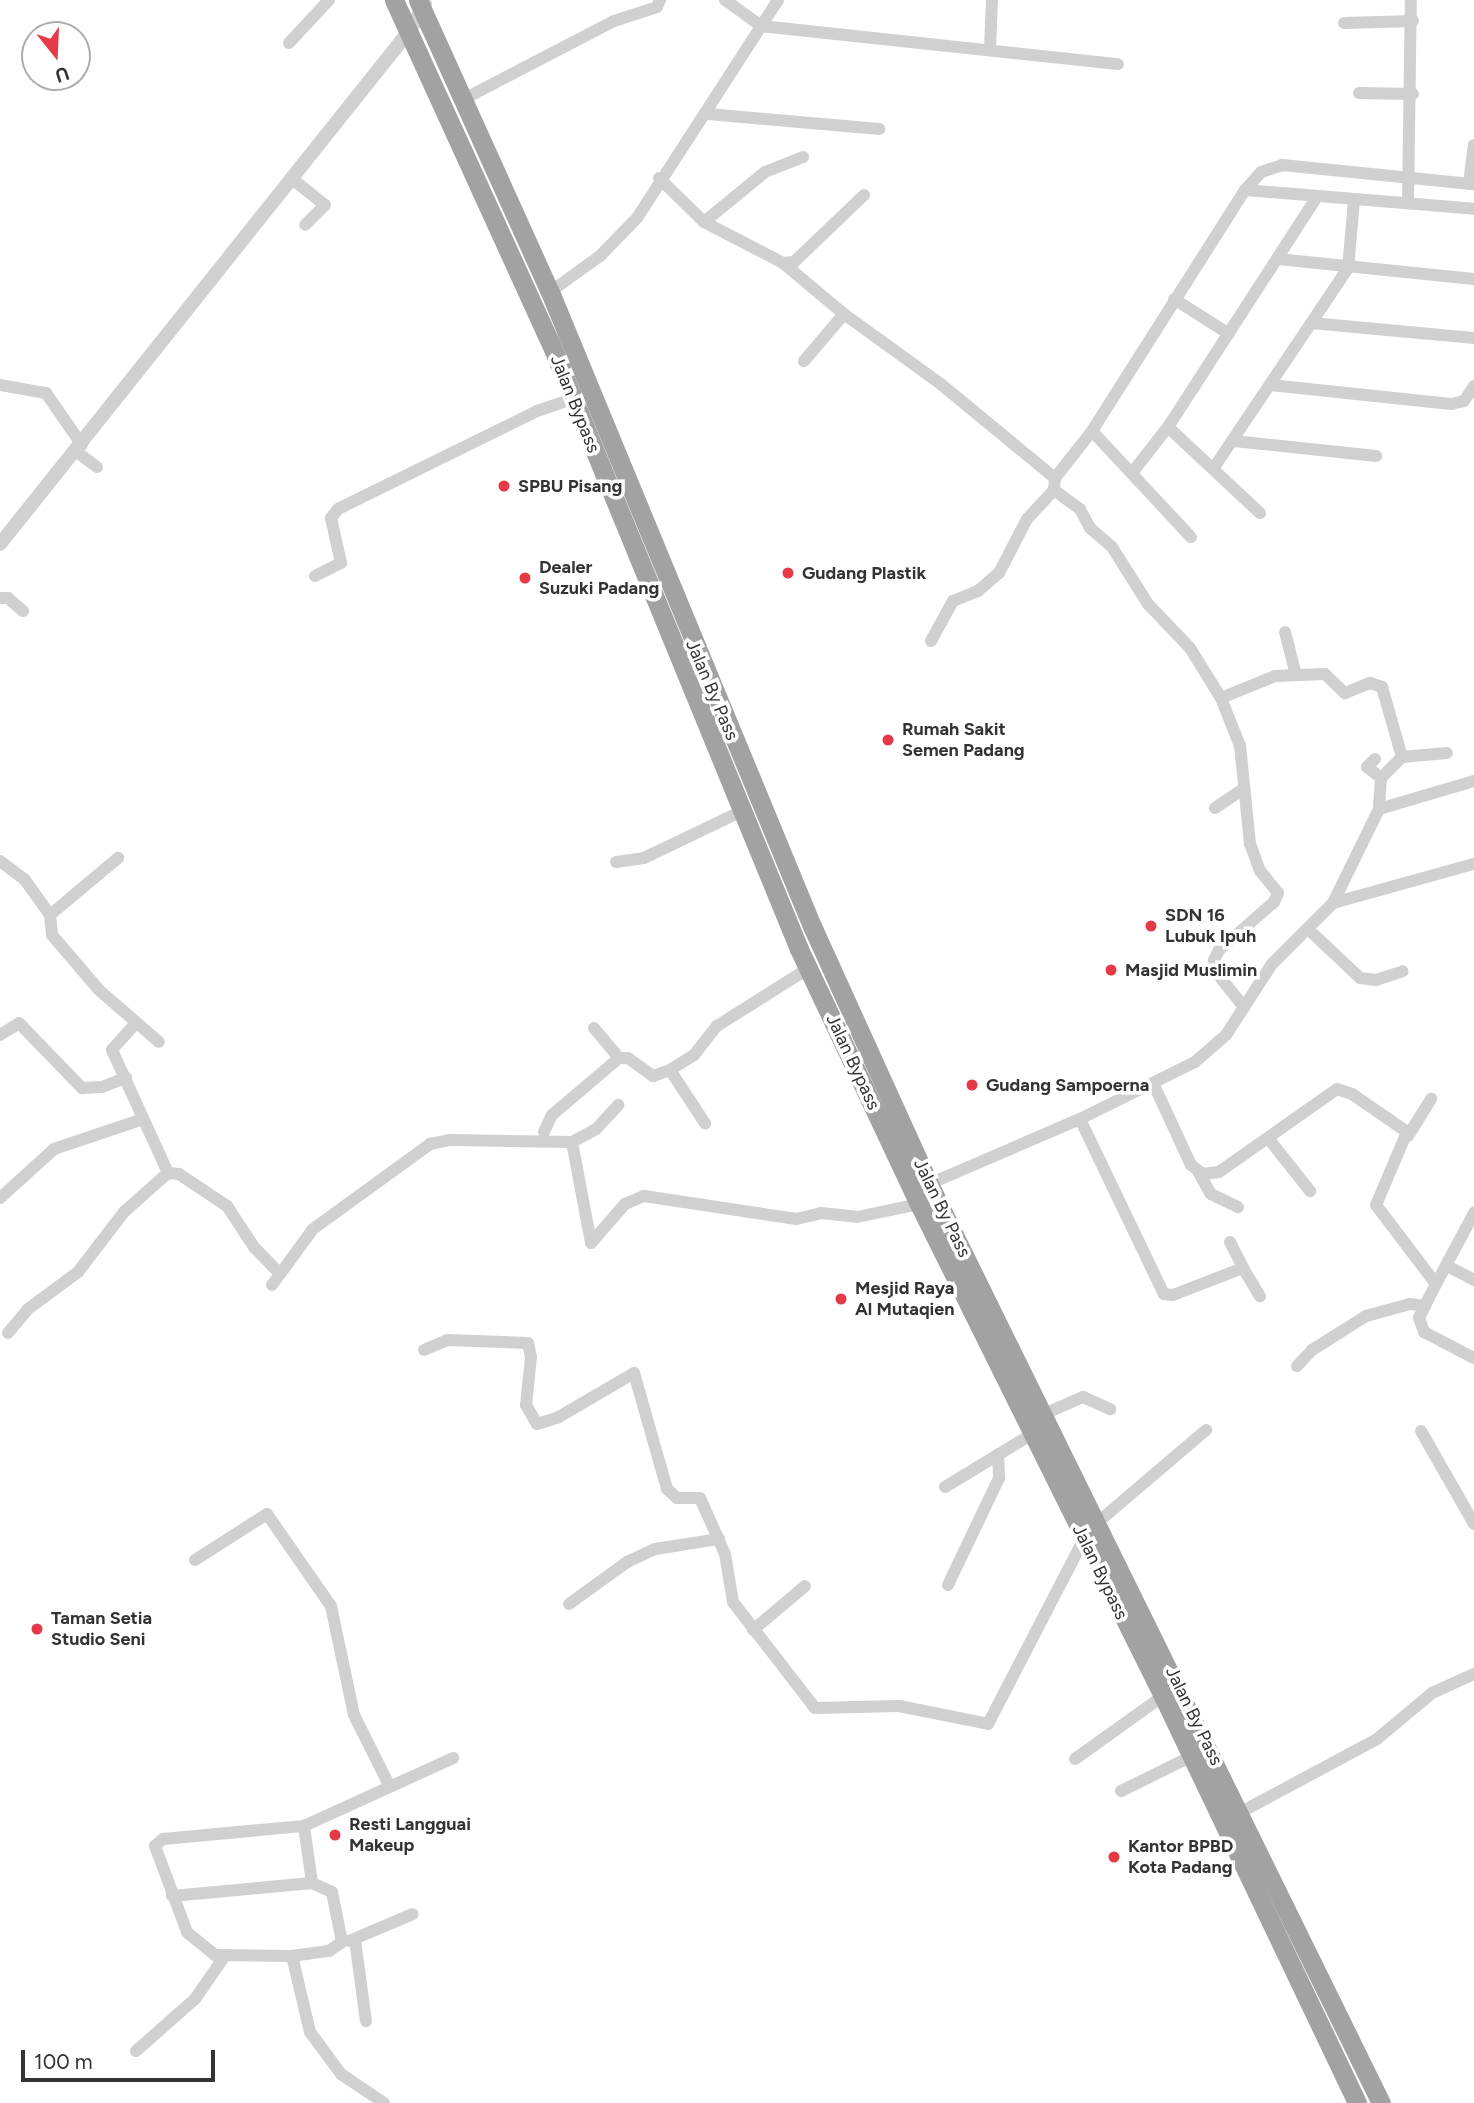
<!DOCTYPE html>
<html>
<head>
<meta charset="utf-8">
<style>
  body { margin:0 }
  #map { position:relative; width:1474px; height:2103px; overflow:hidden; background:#fff; font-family:Figtree,sans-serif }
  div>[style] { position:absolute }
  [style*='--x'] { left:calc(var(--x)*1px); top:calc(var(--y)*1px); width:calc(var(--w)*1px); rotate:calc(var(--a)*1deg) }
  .minor>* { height:12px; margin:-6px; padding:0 6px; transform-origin:6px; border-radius:6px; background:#d0d0d0 }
  .tertiary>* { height:14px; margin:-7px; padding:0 7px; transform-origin:7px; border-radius:7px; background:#d0d0d0 }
  .trunk>* { height:19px; margin:-9.5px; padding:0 9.5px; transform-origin:9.5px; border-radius:9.5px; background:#a2a2a2 }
  .dots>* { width:19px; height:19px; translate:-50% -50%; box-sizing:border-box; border:4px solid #fff; border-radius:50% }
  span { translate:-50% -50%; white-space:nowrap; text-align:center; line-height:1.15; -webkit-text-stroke:7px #fff; paint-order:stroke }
  .street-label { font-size:18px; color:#333 }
  .poi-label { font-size:18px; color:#333; font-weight:700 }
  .left { translate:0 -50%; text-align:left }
  .north { position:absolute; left:21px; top:21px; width:70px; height:70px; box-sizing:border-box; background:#fff; border:2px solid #adadad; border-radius:50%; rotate:162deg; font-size:19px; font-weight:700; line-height:28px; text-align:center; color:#333 }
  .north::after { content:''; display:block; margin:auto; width:24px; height:32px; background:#e63946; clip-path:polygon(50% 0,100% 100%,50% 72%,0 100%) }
  .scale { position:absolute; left:21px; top:2050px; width:194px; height:32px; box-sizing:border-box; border:4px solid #333; border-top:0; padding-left:9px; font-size:21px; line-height:24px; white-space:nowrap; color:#333; -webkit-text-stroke:5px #fff; paint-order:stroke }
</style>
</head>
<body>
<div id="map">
  <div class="minor">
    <div style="--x:725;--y:0;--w:44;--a:35.8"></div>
    <div style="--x:761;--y:26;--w:359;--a:6.1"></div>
    <div style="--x:1344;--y:23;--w:69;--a:-1.7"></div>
    <div style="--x:289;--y:43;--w:59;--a:-47.1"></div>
    <div style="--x:990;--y:49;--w:49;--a:-87.7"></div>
    <div style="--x:1359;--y:93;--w:54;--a:1.1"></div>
    <div style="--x:464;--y:99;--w:169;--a:-27.5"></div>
    <div style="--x:614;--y:21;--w:45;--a:-18"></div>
    <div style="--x:657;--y:7;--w:8;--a:-67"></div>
    <div style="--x:708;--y:114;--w:172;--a:5"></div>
    <div style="--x:291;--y:178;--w:43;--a:38.5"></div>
    <div style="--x:325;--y:205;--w:28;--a:135"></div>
    <div style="--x:659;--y:178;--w:63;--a:44.4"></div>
    <div style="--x:704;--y:222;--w:89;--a:27.4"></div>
    <div style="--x:783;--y:263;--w:11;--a:-5"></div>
    <div style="--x:794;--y:262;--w:97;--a:-43.7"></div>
    <div style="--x:1469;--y:184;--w:39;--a:-83"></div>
    <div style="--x:1245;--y:190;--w:230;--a:4.7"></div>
    <div style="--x:1408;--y:203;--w:203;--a:-89.2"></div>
    <div style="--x:704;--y:222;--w:79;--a:-39.3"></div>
    <div style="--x:765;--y:172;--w:41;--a:-21.5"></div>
    <div style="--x:1278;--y:259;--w:197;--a:5.8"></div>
    <div style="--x:783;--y:263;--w:80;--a:39.9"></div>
    <div style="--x:844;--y:314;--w:62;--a:130.4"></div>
    <div style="--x:550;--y:292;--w:62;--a:-35.8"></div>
    <div style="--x:600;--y:256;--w:53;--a:-45.8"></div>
    <div style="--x:637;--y:218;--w:260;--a:-57.1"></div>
    <div style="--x:1174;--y:299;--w:65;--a:32.5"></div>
    <div style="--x:844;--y:314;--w:121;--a:35.9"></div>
    <div style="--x:942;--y:385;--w:146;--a:39.5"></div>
    <div style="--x:1311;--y:323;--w:164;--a:5.3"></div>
    <div style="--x:0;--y:385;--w:47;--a:9.9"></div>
    <div style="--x:46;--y:393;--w:63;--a:55.3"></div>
    <div style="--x:1270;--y:385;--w:182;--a:6"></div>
    <div style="--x:1451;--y:404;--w:13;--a:-13"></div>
    <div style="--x:1464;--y:401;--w:18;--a:-56"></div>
    <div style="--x:1168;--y:427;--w:126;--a:43.1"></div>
    <div style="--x:1092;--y:431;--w:145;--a:47"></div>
    <div style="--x:1234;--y:441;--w:143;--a:6"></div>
    <div style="--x:77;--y:452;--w:25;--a:37"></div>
    <div style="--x:1213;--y:469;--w:242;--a:-56.1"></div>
    <div style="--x:1348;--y:268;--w:67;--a:-84.9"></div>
    <div style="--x:1132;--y:473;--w:58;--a:-52"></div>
    <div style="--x:1168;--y:427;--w:274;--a:-57.1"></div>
    <div style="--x:315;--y:576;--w:29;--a:-27"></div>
    <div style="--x:341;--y:563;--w:46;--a:-102.5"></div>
    <div style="--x:331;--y:518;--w:11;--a:-52"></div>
    <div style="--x:338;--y:509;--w:222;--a:-26.2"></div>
    <div style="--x:537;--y:411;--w:39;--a:-19"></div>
    <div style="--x:0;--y:598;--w:8;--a:0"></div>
    <div style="--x:8;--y:598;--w:20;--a:41"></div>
    <div style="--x:1285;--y:632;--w:44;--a:75.7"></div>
    <div style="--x:931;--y:641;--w:46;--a:-61.2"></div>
    <div style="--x:953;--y:601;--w:27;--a:-22"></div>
    <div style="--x:978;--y:591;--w:28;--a:-41"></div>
    <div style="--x:999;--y:573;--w:61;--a:-62.6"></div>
    <div style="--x:1027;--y:519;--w:40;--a:-47"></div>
    <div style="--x:1221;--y:698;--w:58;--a:-22.2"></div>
    <div style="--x:1275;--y:676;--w:50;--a:-2.3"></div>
    <div style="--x:1325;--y:674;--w:28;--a:44"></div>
    <div style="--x:1345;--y:693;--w:27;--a:-22"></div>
    <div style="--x:1370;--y:683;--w:13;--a:18"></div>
    <div style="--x:1382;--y:687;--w:73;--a:74.1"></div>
    <div style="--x:1402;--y:757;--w:30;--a:135"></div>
    <div style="--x:1381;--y:778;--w:31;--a:94"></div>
    <div style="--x:1402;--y:757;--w:45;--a:-5.1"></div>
    <div style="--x:1375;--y:759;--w:11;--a:135"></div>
    <div style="--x:1367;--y:767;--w:18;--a:38"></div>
    <div style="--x:1215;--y:808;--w:34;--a:-34"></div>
    <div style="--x:0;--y:861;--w:31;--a:37"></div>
    <div style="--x:25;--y:880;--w:43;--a:54.5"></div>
    <div style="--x:50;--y:915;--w:20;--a:84"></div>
    <div style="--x:52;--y:935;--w:72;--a:49.5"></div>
    <div style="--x:99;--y:990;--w:79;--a:40.9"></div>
    <div style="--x:616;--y:862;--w:28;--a:-8"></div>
    <div style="--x:644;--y:858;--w:106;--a:-25.6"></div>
    <div style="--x:1333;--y:903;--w:105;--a:-63.9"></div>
    <div style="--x:1379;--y:809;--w:99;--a:-16.4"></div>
    <div style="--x:50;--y:915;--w:89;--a:-40"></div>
    <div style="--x:1308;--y:929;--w:71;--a:43.3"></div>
    <div style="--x:1360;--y:978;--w:16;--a:7"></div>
    <div style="--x:1376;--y:980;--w:28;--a:-18"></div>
    <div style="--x:1244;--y:1007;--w:45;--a:-128.7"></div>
    <div style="--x:1216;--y:972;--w:12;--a:-99"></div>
    <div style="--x:1214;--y:960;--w:11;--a:-63"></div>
    <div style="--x:1219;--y:950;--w:73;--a:-41.1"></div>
    <div style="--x:1274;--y:902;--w:10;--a:-66"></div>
    <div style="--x:1278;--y:893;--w:28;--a:-129"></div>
    <div style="--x:1260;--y:871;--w:29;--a:-110"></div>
    <div style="--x:1250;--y:844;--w:99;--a:-95.8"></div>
    <div style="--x:1240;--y:746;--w:52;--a:-111.6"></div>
    <div style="--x:1221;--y:698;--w:59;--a:-121.8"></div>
    <div style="--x:1190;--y:648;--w:61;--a:-133.7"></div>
    <div style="--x:1148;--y:604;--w:67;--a:-122.3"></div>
    <div style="--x:1112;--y:547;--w:29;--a:-139"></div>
    <div style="--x:1090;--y:528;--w:21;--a:-118"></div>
    <div style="--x:1080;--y:509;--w:32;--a:-144"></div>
    <div style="--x:1054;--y:490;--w:12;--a:-85"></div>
    <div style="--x:1055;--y:478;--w:60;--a:-51.8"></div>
    <div style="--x:1092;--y:431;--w:285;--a:-57.6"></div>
    <div style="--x:1245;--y:190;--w:24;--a:-48"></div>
    <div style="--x:1261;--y:172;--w:22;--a:-18"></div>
    <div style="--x:1282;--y:165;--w:193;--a:5.7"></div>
    <div style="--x:136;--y:1023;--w:36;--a:132"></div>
    <div style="--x:112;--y:1050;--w:135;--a:65.5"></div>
    <div style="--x:168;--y:1173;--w:11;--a:5"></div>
    <div style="--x:179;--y:1174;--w:58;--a:33.7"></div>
    <div style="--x:227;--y:1206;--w:49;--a:56.6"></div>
    <div style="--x:254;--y:1247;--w:37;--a:46"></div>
    <div style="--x:594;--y:1028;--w:39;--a:50"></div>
    <div style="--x:0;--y:1035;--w:22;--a:-32"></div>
    <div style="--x:19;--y:1023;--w:91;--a:45.9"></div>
    <div style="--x:82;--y:1088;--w:20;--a:-3"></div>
    <div style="--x:102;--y:1087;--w:26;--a:-21"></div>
    <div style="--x:670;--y:1070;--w:64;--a:56.6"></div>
    <div style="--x:1154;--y:1085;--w:88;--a:65.2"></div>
    <div style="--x:1191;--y:1165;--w:15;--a:37"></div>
    <div style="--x:1203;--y:1174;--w:16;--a:-7"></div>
    <div style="--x:1219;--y:1172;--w:144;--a:-35.1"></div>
    <div style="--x:1337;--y:1089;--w:16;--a:18"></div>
    <div style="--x:1352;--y:1094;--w:67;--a:34.6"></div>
    <div style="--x:1407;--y:1132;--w:79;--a:113"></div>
    <div style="--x:1376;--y:1205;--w:99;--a:52.8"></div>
    <div style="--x:1436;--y:1284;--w:25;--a:117"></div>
    <div style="--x:1425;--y:1306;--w:15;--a:-172"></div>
    <div style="--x:1410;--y:1304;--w:46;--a:164.7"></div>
    <div style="--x:1366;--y:1316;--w:64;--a:147.8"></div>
    <div style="--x:1312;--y:1350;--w:22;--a:133"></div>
    <div style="--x:1080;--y:1119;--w:194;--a:64.4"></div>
    <div style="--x:1164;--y:1294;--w:9;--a:6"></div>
    <div style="--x:1173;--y:1295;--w:75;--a:-21.1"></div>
    <div style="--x:1243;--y:1268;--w:33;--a:59"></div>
    <div style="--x:544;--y:1132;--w:19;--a:-65"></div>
    <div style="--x:552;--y:1115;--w:88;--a:-40.4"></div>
    <div style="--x:619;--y:1058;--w:9;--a:0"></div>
    <div style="--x:628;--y:1058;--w:31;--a:36"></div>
    <div style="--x:653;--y:1076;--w:18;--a:-19"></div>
    <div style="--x:670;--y:1070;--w:28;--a:-32"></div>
    <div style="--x:694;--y:1055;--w:37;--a:-52"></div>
    <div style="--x:717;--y:1026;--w:109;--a:-32.2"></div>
    <div style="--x:1408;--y:1136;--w:44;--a:-58.1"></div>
    <div style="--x:1268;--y:1138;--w:68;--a:51.6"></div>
    <div style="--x:572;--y:1142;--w:103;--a:79.3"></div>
    <div style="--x:1198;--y:1171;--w:26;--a:61"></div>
    <div style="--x:1211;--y:1194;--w:30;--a:26"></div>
    <div style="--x:929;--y:1184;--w:164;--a:-23.3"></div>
    <div style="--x:1080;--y:1119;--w:128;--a:-26.4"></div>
    <div style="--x:1195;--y:1062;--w:41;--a:-41.1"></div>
    <div style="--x:1226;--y:1035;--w:85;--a:-57.1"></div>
    <div style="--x:1272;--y:964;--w:86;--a:-45"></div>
    <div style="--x:1333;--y:903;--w:146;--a:-15.5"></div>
    <div style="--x:0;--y:1198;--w:73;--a:-42.2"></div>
    <div style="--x:54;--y:1149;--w:94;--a:-18.6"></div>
    <div style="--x:1230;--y:1242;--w:29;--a:63"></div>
    <div style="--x:591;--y:1243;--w:52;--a:-48.9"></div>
    <div style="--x:625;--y:1204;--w:21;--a:-23"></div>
    <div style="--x:644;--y:1196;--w:154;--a:8.6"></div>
    <div style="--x:796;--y:1219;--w:26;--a:-13"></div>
    <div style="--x:821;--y:1213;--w:36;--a:6"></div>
    <div style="--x:857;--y:1217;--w:63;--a:-11.8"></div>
    <div style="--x:1447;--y:1266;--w:30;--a:27"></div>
    <div style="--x:1436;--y:1284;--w:81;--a:-61.8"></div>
    <div style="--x:272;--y:1285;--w:69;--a:-53.8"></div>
    <div style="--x:313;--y:1229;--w:145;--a:-36"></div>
    <div style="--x:430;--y:1144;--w:20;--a:-11"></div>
    <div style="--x:450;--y:1140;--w:122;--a:0.9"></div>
    <div style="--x:572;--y:1142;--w:27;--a:-28"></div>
    <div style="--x:596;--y:1129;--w:33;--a:-47"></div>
    <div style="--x:1425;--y:1306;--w:13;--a:117"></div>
    <div style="--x:1419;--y:1318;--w:15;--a:70"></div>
    <div style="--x:1424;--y:1332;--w:56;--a:27.5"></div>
    <div style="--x:8;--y:1333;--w:31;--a:-50"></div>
    <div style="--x:28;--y:1309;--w:62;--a:-36.5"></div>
    <div style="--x:78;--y:1272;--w:76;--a:-52.5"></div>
    <div style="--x:124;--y:1212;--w:59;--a:-41.6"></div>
    <div style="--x:424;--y:1350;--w:25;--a:-23"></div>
    <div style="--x:447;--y:1340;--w:81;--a:2.1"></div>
    <div style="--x:528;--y:1343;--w:14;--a:78"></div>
    <div style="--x:531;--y:1357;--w:48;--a:95.9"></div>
    <div style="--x:526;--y:1405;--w:22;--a:60"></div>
    <div style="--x:537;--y:1424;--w:21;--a:-17"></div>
    <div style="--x:557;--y:1418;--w:89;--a:-30.3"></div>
    <div style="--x:634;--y:1373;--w:121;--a:74.1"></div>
    <div style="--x:667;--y:1489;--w:13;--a:42"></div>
    <div style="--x:677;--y:1498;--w:23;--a:0"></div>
    <div style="--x:700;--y:1498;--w:61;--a:65.9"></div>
    <div style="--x:725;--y:1554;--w:49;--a:80.5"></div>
    <div style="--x:733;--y:1602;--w:134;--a:52.3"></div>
    <div style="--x:815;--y:1708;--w:84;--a:-1.4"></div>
    <div style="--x:899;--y:1706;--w:91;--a:11.4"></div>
    <div style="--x:988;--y:1724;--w:208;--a:-62.6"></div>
    <div style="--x:1044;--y:1414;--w:43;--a:-23.6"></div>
    <div style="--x:1083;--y:1397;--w:30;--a:24"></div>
    <div style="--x:1421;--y:1431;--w:107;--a:60.3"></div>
    <div style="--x:945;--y:1487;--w:102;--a:-31.3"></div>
    <div style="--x:1098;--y:1522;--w:142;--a:-40.4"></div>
    <div style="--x:195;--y:1560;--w:85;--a:-32.6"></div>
    <div style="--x:267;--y:1514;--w:112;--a:55.2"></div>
    <div style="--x:331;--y:1606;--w:111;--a:78.1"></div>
    <div style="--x:354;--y:1715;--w:80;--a:63.4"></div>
    <div style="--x:948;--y:1585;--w:119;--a:-64.5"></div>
    <div style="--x:999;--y:1478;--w:24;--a:-92"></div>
    <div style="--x:569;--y:1604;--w:72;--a:-35.9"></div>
    <div style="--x:627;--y:1562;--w:31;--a:-25"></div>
    <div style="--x:655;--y:1549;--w:65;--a:-8.9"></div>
    <div style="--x:753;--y:1630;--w:68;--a:-40.2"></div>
    <div style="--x:1075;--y:1759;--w:108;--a:-35.6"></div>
    <div style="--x:1121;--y:1791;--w:79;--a:-26.2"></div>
    <div style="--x:1241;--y:1812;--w:154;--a:-28.2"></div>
    <div style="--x:1377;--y:1739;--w:72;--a:-39.9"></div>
    <div style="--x:1432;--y:1693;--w:46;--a:-24.3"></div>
    <div style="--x:172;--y:1896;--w:141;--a:-5.3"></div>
    <div style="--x:355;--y:1940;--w:82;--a:82.3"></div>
    <div style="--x:349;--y:1941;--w:69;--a:-22.9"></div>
    <div style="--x:292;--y:1956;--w:37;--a:-8"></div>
    <div style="--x:329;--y:1951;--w:16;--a:-35"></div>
    <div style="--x:342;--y:1942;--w:51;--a:-101.3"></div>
    <div style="--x:332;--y:1892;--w:22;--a:-156"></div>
    <div style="--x:312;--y:1883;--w:58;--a:-98"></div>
    <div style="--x:136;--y:2051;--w:79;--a:-41.4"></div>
    <div style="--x:195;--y:1999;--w:51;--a:-55.4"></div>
    <div style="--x:384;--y:2103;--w:52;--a:-146"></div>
    <div style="--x:341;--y:2074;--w:52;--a:-126.4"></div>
    <div style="--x:310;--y:2032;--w:78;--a:-103.3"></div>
    <div style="--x:292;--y:1956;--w:77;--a:-179.3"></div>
    <div style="--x:215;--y:1955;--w:36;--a:-141"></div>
    <div style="--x:187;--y:1932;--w:92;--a:-110.4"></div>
    <div style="--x:155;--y:1846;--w:11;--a:-41"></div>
    <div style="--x:163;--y:1839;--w:142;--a:-5.3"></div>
    <div style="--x:304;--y:1826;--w:164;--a:-24.5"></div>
  </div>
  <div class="tertiary">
    <div style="--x:0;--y:544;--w:657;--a:-51.42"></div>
    <div style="--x:410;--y:30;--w:30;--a:-60"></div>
  </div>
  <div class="trunk">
    <div style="--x:394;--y:0;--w:378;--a:65.5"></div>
    <div style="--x:551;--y:344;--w:654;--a:67.71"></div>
    <div style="--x:799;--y:949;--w:282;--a:64.8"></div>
    <div style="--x:919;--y:1204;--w:549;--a:63.62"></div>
    <div style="--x:1163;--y:1696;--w:451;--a:64.5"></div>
    <div style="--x:418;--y:0;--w:320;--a:65.7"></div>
    <div style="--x:550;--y:292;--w:686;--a:67.55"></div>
    <div style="--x:812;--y:926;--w:283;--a:65.6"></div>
    <div style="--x:929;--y:1184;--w:1024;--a:63.81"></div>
  </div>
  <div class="dots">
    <div style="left:504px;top:486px;background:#e63946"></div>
    <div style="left:788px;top:573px;background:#e63946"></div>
    <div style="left:525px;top:578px;background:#e63946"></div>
    <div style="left:888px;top:740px;background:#e63946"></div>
    <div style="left:1151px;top:926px;background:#e63946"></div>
    <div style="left:1111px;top:970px;background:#e63946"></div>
    <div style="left:972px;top:1085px;background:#e63946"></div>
    <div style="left:841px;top:1299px;background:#e63946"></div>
    <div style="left:37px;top:1629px;background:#e63946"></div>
    <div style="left:335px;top:1835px;background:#e63946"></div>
    <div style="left:1114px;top:1857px;background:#e63946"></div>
  </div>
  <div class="street-label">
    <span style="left:575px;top:404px;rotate:68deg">Jalan Bypass</span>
    <span style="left:712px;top:690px;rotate:67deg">Jalan By Pass</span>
    <span style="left:853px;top:1062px;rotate:65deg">Jalan Bypass</span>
    <span style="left:942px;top:1208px;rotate:64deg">Jalan By Pass</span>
    <span style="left:1100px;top:1572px;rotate:64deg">Jalan Bypass</span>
    <span style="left:1194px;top:1716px;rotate:64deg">Jalan By Pass</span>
  </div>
  <div class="poi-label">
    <span class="left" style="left:518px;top:486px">SPBU Pisang</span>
    <span class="left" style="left:539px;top:578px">Dealer<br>Suzuki Padang</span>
    <span class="left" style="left:802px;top:573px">Gudang Plastik</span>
    <span class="left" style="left:902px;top:740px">Rumah Sakit<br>Semen Padang</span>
    <span class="left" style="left:1165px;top:926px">SDN 16<br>Lubuk Ipuh</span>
    <span class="left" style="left:1125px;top:970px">Masjid Muslimin</span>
    <span class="left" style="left:986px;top:1085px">Gudang Sampoerna</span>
    <span class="left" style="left:855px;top:1299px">Mesjid Raya<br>Al Mutaqien</span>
    <span class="left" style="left:51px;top:1629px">Taman Setia<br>Studio Seni</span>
    <span class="left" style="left:349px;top:1835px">Resti Langguai<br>Makeup</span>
    <span class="left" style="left:1128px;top:1857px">Kantor BPBD<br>Kota Padang</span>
  </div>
  <div class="north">U</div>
  <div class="scale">100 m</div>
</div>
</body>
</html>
